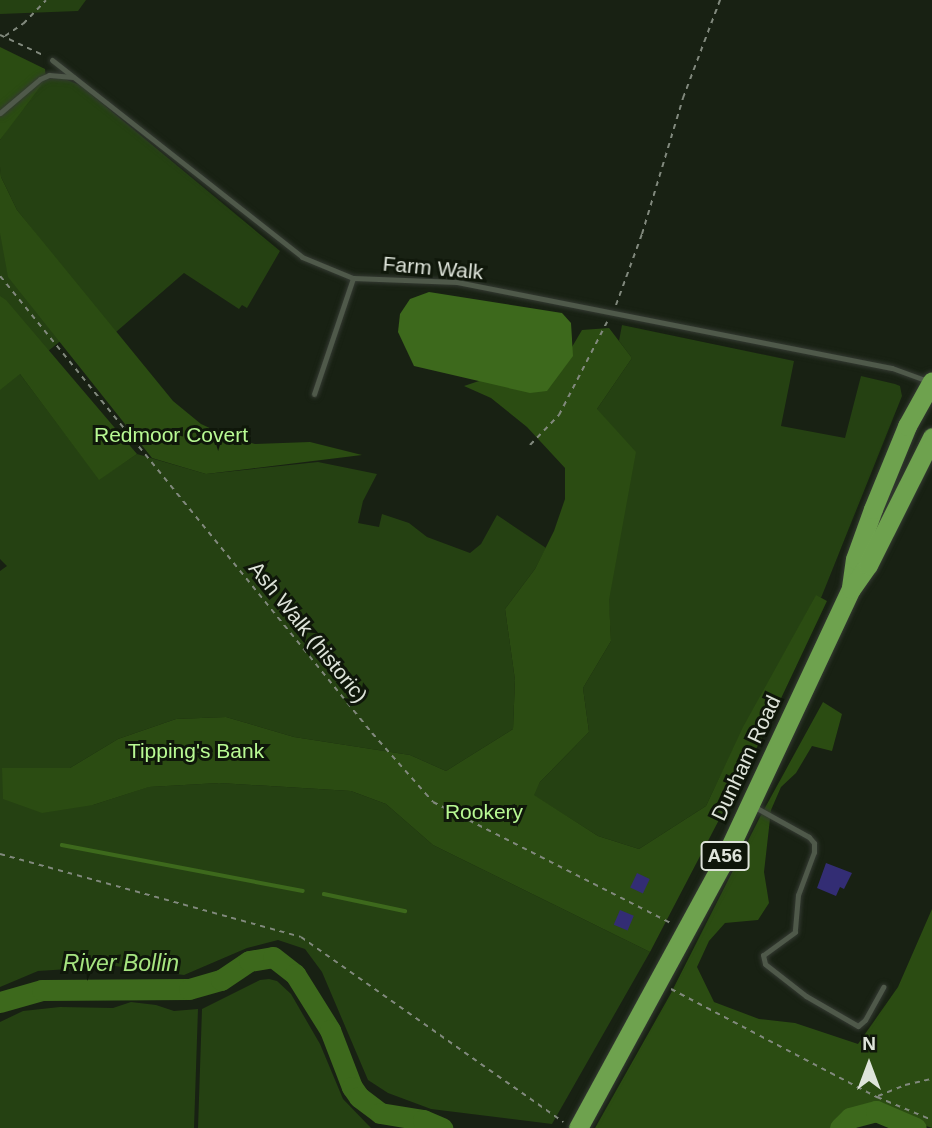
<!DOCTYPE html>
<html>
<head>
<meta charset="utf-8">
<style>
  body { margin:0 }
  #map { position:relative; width:932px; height:1128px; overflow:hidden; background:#182113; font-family:Arial,sans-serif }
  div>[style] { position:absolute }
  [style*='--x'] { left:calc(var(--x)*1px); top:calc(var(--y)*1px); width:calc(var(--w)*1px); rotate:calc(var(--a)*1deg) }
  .green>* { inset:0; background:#254112 }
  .forest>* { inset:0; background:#2b4c12 }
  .water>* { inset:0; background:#3d691c }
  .stream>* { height:3.5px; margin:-1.75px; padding:0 1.75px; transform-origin:1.75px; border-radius:1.75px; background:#3d691c }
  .river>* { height:21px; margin:-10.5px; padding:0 10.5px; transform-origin:10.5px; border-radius:10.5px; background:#3d691c }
  .building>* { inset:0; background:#332d74; transform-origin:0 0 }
  .path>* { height:2px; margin-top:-1px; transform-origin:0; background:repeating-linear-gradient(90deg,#81897d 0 5px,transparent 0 10px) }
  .roads { filter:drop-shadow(0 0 2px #343a32) drop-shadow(0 0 2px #343a32) }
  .lane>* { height:5px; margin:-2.5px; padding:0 2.5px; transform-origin:2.5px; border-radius:2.5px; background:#4f594a }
  .highway>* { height:19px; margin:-9.5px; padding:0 9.5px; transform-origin:9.5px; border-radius:9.5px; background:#6ea24e }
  span { translate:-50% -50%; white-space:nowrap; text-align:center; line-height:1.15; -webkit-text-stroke:6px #0f170a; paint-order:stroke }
  .shield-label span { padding:2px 5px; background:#0f170a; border:2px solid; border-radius:5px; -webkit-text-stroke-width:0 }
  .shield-label { font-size:19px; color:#dee4da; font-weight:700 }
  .street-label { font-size:21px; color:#dee4da }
  .park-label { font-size:21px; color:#b8f993 }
  .water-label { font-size:23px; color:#a6e580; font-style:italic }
  .north { position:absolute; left:834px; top:1030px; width:70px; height:70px; -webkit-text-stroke:5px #0f170a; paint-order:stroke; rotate:0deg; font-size:19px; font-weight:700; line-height:28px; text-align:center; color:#dee4da }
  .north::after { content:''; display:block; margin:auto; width:24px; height:32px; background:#dee4da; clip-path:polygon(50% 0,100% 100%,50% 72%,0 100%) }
</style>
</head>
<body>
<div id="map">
  <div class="green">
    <div style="clip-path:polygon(0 0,86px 0,78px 11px,0 14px)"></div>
    <div style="clip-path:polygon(62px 78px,80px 85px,280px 251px,247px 308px,242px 305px,239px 309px,184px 273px,116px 332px,85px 296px,17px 210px,1px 177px,0 167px,0 140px,19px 111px,46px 79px)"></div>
    <div style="clip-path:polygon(0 202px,91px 316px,20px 374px,99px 479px,137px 454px,206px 474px,318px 462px,377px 474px,363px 501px,358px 523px,379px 527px,382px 514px,409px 523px,427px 537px,470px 553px,481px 544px,497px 515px,546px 548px,535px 569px,505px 609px,515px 680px,513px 729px,446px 771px,410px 755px,294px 737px,226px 717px,176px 719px,118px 739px,70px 768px,2px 768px,93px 805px,148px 787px,219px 783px,351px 791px,386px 804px,433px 845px,650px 952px,552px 1124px,431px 1109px,388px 1093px,368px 1080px,322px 972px,305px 949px,278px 940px,247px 948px,184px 975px,115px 966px,38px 971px,0 987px,0 571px,7px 566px,0 559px)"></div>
    <div style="clip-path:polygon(622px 325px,794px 361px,781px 426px,845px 438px,861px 376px,895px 384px,900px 386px,902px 396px,821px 598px,816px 596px,744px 727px,706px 806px,639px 849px,598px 836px,533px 795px,540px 782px,589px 732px,583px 688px,611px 641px,597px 409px,632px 358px,619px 341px)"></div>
    <div style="clip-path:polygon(269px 979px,277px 981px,291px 994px,320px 1044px,343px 1099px,371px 1128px,198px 1128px,202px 1009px,260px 980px)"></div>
    <div style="clip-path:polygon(131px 1002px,156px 1005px,174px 1011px,198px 1009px,194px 1128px,0 1128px,0 1022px,23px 1011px,60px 1007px,113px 1008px)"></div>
  </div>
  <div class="forest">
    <div style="clip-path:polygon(0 47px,45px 69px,46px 79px,0 140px)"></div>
    <div style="clip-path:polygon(0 167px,1px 177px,17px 210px,173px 401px,201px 424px,229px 437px,255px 444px,310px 442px,362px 455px,206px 474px,152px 458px,8px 277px,0 233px)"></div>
    <div style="clip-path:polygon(0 296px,6px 300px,137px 454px,99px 480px,20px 374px,0 390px)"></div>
    <div style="clip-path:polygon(609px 328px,632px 358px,597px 409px,636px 452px,609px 600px,611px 641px,583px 688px,589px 732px,540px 782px,534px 795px,598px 836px,639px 849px,706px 806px,743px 727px,816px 595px,827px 601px,768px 726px,650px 952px,433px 845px,386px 804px,351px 791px,219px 783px,149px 787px,93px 805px,42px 813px,3px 799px,2px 768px,70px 768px,118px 739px,176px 719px,226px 717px,294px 737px,410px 755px,446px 771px,513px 729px,515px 680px,505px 609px,535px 569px,554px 531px,565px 499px,565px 468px,527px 427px,491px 398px,464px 386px,497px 375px,559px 369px,582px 330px)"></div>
    <div style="clip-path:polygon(823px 702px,842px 714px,832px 751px,812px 746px,796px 773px,781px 787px,771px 810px,764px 872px,769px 903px,758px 920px,725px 923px,709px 941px,697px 967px,714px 1002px,759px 1019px,795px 1023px,858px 1044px,898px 987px,932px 909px,932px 1128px,865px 1106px,835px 1128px,595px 1128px,670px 995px,761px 815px)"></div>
  </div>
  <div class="water">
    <div style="clip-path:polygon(429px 292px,562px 313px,571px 323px,573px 356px,547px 391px,530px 393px,414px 366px,398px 332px,400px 314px,410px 299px)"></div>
  </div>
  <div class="stream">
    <div style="--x:62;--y:845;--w:245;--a:10.8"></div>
    <div style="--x:324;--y:894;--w:83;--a:11.9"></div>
    <div style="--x:406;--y:1128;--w:9;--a:-77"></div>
  </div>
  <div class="river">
    <div style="--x:0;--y:1002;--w:44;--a:-15.9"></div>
    <div style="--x:42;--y:990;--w:147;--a:-0.4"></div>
    <div style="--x:189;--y:989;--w:33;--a:-16"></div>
    <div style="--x:221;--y:980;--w:34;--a:-34"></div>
    <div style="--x:249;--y:961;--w:24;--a:-9"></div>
    <div style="--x:273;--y:957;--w:28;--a:38"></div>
    <div style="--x:295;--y:974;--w:66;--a:58"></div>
    <div style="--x:330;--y:1030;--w:61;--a:68.9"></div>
    <div style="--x:352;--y:1087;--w:12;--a:55"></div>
    <div style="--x:359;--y:1097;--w:26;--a:37"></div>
    <div style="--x:380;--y:1113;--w:44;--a:9.2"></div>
    <div style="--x:423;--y:1120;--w:21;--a:23"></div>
    <div style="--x:840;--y:1128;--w:14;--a:-45"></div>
    <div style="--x:850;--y:1118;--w:27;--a:-15"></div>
    <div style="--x:876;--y:1111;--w:43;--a:23"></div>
  </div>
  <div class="building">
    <div style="clip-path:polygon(826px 863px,852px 873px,844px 889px,840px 887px,836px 896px,817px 888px)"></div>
    <div style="left:637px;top:873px;width:14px;height:16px;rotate:25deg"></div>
    <div style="left:620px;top:910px;width:15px;height:16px;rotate:23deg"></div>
  </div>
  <div class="path">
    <div style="--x:0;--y:35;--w:47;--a:24.9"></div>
    <div style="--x:5;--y:36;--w:22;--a:-34"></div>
    <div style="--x:23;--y:24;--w:33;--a:-46"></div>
    <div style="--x:0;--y:276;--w:589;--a:50.85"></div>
    <div style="--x:372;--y:733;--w:92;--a:48.5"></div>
    <div style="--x:433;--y:802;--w:268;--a:27"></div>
    <div style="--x:616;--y:305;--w:76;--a:-69.9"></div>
    <div style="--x:642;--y:234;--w:142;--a:-73.2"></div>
    <div style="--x:683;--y:98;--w:105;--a:-69.3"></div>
    <div style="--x:530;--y:445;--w:42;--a:-46"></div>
    <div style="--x:559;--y:415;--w:105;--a:-62.7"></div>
    <div style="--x:0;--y:854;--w:312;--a:15.4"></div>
    <div style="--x:301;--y:937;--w:321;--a:35.2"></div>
    <div style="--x:671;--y:989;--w:233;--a:27.7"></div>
    <div style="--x:877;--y:1097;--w:60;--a:22.7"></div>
    <div style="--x:878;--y:1096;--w:29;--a:-22"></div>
    <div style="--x:905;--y:1085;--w:28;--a:-13"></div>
  </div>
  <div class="roads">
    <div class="lane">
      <div style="--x:52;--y:60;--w:318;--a:38.2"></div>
      <div style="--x:302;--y:257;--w:55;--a:22.4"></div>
      <div style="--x:353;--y:278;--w:104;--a:2.2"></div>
      <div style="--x:457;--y:282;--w:443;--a:11.2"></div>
      <div style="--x:892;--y:368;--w:38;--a:20"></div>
      <div style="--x:0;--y:113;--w:52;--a:-40.4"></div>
      <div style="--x:40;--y:79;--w:10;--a:-24"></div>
      <div style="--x:49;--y:75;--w:24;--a:5"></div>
      <div style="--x:314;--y:394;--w:122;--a:-71.4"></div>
      <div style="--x:753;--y:806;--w:64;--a:29"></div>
      <div style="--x:809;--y:837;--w:8;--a:50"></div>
      <div style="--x:814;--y:843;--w:9;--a:90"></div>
      <div style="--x:814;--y:852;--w:46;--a:110.4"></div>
      <div style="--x:798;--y:895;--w:37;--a:95"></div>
      <div style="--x:795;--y:932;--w:39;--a:144"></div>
      <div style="--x:763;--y:955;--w:9;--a:77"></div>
      <div style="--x:765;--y:964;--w:52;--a:38"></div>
      <div style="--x:806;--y:996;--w:60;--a:30"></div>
      <div style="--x:858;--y:1026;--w:9;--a:-41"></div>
      <div style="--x:865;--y:1020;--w:38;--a:-61"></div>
    </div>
    <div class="highway">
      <div style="--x:851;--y:587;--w:28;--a:-82"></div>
      <div style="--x:855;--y:559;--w:53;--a:-70.2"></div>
      <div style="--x:873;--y:509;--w:90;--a:-67.7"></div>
      <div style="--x:907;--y:426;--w:51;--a:-60.9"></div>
      <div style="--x:578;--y:1128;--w:298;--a:-61.4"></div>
      <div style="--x:721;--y:866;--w:306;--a:-64.9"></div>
      <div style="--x:851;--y:589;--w:29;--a:-55"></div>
      <div style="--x:868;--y:565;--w:143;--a:-63.4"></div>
    </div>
  </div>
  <div class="shield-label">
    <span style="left:725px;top:856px">A56</span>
  </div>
  <div class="street-label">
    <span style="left:433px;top:268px;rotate:5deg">Farm Walk</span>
    <span style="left:308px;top:632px;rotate:51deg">Ash Walk (historic)</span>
    <span style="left:746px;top:758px;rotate:-65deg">Dunham Road</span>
  </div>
  <div class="park-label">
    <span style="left:171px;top:435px">Redmoor Covert</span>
    <span style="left:196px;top:751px">Tipping's Bank</span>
    <span style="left:484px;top:812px">Rookery</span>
  </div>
  <div class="water-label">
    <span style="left:121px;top:963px">River Bollin</span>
  </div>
  <div class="north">N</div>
</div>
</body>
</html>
